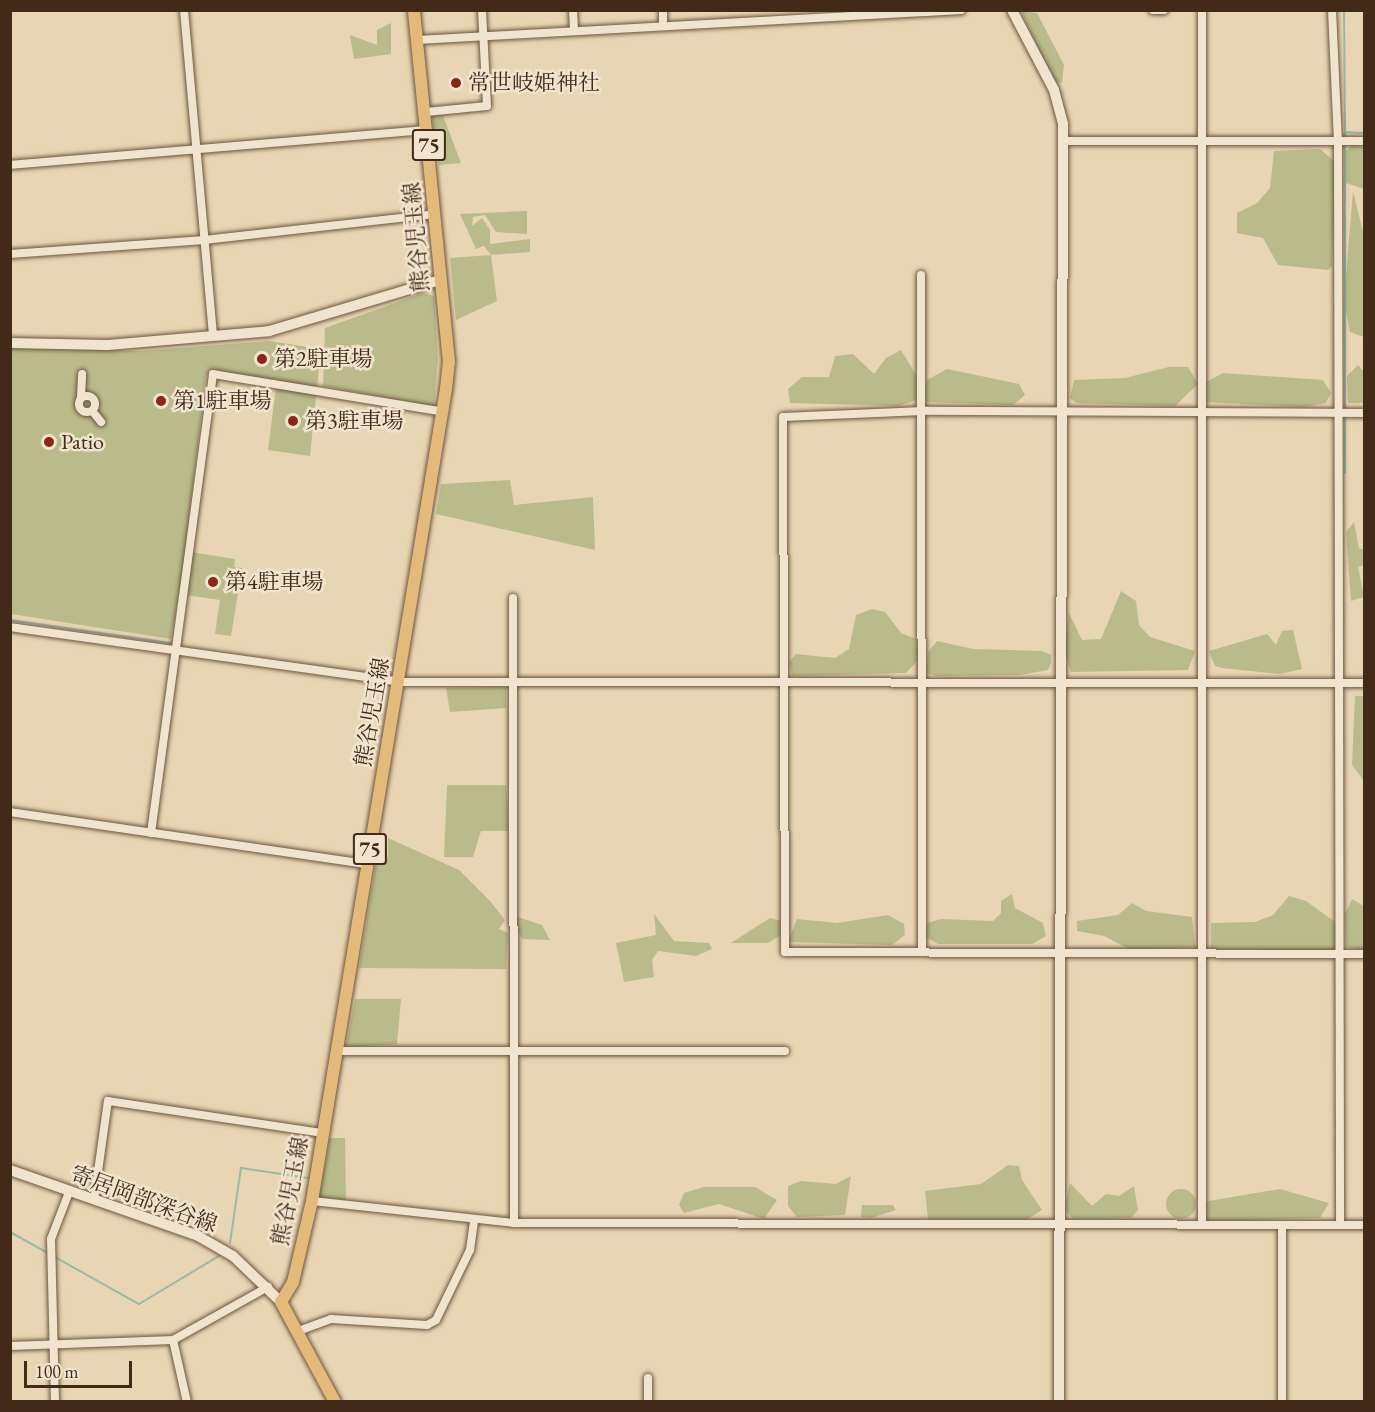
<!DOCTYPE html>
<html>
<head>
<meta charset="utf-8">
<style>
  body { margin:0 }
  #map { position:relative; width:1375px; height:1412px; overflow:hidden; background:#e8d5b3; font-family:"EB Garamond","Noto Serif JP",serif }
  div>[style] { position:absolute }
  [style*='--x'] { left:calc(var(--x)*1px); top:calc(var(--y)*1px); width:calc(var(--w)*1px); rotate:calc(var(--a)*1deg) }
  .green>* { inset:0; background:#b9bc8a }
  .round { border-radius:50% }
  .stream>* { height:2px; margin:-1px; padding:0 1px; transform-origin:1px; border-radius:1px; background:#98b9a8 }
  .roads { filter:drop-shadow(0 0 2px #6c553f) drop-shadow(0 0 2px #6c553f) }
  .street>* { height:8px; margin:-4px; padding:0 4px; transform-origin:4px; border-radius:4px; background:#f0e4ce }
  .street>.ring { margin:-4px; padding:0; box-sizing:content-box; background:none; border:8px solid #f0e4ce; border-radius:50% }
  .secondary>* { height:10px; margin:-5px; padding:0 5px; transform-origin:5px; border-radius:5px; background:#f0e4ce }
  .primary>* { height:12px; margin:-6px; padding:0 6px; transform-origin:6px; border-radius:6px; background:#e4ba7a }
  .dots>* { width:16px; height:16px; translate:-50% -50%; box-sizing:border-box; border:3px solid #f0e4ce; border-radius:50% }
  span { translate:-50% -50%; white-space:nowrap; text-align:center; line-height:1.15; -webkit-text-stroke:5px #f0e4ce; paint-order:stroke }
  .shield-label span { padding:2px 4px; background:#f0e4ce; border:2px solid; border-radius:4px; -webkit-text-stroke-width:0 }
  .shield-label { font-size:21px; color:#432a18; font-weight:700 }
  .poi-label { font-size:22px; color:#432a18 }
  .left { translate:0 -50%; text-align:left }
  .street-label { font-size:22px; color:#432a18 }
  .frame { position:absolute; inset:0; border:12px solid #432a18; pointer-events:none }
  .scale { position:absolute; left:24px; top:1361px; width:108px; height:27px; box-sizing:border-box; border:3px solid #432a18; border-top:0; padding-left:8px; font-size:18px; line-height:21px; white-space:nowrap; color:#432a18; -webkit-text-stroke:4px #f0e4ce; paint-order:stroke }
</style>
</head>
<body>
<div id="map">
  <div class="green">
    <div style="clip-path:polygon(1021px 11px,1037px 13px,1064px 65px,1062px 83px,1054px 82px)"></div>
    <div style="clip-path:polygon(391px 23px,391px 54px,354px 59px,350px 35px,377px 45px,377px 30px)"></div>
    <div style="clip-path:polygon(442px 113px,461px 163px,439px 165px,432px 114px)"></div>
    <div style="clip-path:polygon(1353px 144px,1364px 148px,1364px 189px,1346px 183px,1344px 153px)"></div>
    <div style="clip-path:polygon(1320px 149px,1335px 162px,1332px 266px,1328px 270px,1278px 265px,1263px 238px,1237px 233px,1237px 213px,1257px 203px,1270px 188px,1274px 151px)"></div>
    <div style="clip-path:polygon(1353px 191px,1364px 236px,1364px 337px,1350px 332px,1344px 301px)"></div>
    <div style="clip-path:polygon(527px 211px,527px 234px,496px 232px,485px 215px,473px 217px,472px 226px,482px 218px,490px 230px,490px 244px,530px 239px,530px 252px,491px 255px,497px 301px,456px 320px,450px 258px,491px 255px,484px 246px,476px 249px,460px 214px)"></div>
    <div style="clip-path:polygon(423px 293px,434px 296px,438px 360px,434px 406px,323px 386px,325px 328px)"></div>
    <div style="clip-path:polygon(269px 341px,321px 349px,310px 456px,268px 450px,276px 387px,206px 375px,185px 551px,235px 559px,234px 567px,242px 568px,231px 636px,215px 634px,220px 600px,179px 594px,171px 639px,11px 614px,10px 347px,140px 351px)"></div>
    <div style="clip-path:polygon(901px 350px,918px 378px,917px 400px,898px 406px,790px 403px,788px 389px,802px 377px,829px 377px,835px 356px,853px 354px,874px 374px,886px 358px)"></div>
    <div style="clip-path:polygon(1358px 365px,1364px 372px,1364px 403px,1348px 403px,1347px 376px)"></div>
    <div style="clip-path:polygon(1169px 367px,1188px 367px,1198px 384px,1175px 406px,1076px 403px,1070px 398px,1074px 380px,1125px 378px)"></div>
    <div style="clip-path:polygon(947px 369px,1019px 384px,1025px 395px,1013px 405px,927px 402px,923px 396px,927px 380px)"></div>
    <div style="clip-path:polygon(1223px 373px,1323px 380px,1331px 393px,1326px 403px,1303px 407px,1202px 402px,1206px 382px)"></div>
    <div style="clip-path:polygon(510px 480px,514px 505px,593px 497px,595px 550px,436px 514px,441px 484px)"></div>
    <div style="clip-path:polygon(1354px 522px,1359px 548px,1364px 550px,1364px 565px,1358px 567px,1364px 597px,1351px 601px,1346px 532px)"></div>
    <div style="clip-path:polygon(1121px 591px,1136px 601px,1139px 625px,1150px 637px,1195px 651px,1188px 670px,1071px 672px,1064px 653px,1069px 613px,1082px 640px,1101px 639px)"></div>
    <div style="clip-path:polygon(872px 609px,885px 612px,901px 633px,916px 639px,919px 659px,906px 673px,792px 676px,789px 662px,796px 654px,835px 658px,849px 649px,856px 615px)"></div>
    <div style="clip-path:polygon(1293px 630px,1302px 669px,1280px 674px,1222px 668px,1215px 666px,1209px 651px,1267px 634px,1276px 645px,1282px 631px)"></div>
    <div style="clip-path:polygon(937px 641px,973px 649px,1042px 651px,1051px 655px,1051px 663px,1048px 670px,1020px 675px,936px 676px,926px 673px,928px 652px)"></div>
    <div style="clip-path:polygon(506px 687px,506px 708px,450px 712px,446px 688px)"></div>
    <div style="clip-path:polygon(1355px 696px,1364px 696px,1364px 781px,1352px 765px)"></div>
    <div style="clip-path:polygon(447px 785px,506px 785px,509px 831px,481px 831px,473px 857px,444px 857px)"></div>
    <div style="clip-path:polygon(388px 838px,459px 870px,490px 901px,505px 920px,499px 929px,508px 933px,506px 969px,359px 968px,378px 851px,388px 856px)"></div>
    <div style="clip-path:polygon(1012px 894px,1015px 908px,1043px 923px,1046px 936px,1032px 944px,938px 944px,926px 937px,927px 923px,941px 919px,993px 921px,1001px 913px,1001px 901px)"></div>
    <div style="clip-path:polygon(1289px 896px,1306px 901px,1335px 922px,1337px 951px,1211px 949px,1211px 923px,1255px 922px,1273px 915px)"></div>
    <div style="clip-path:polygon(1352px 899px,1364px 906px,1364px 950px,1346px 947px,1345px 914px)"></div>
    <div style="clip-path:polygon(1132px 903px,1146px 911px,1192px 917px,1195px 947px,1131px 950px,1104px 936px,1077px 931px,1077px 921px,1118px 915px)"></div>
    <div style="clip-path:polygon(654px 914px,674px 941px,709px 943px,712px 949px,696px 956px,658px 951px,652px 960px,654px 977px,624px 982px,616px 943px,656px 935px)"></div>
    <div style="clip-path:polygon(888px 915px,904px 924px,905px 935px,892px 945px,788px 942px,797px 919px,837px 923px)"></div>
    <div style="clip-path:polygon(518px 917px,542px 925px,550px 940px,522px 939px,515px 926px)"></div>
    <div style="clip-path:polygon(770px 918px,781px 921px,781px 935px,768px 943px,731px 943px)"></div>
    <div style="clip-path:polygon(355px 999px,401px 999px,397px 1044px,346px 1047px)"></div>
    <div style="clip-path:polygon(330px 1138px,345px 1138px,346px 1200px,319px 1198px)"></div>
    <div style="clip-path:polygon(1008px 1165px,1019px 1166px,1022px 1180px,1042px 1210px,1026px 1220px,928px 1219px,925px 1191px,981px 1184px)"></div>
    <div style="clip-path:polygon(851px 1176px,845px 1215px,797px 1217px,788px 1206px,788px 1186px,801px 1181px,836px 1184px)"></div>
    <div style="clip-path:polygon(1070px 1183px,1092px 1206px,1106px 1194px,1119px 1196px,1134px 1186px,1138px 1210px,1131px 1218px,1073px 1219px,1064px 1209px)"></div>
    <div style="clip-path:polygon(704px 1187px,755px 1187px,777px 1200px,764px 1219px,719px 1204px,684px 1213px,679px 1205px,684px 1193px)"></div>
    <div class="round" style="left:1166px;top:1189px;width:30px;height:30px"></div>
    <div style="clip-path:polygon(1280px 1189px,1329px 1203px,1320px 1218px,1206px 1221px,1203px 1202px)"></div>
    <div style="clip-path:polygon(862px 1205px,893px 1205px,896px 1210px,871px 1218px,861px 1217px)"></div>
  </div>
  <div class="stream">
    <div style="--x:1344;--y:10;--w:127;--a:89.5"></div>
    <div style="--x:1345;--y:132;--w:19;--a:3"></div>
    <div style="--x:1345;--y:143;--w:267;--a:90"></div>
    <div style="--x:1345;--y:416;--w:57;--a:90"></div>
    <div style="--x:10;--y:620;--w:162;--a:8.2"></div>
    <div style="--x:10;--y:1232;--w:43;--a:28.9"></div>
    <div style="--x:230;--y:1243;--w:76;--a:-81.7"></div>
    <div style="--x:241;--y:1168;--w:68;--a:8.5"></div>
    <div style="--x:53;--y:1256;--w:98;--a:29.2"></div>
    <div style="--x:139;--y:1304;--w:93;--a:-31"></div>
  </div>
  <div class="roads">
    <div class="street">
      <div style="--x:184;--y:10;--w:327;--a:84.9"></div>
      <div style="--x:573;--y:10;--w:19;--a:87"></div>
      <div style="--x:663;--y:10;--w:15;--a:90"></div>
      <div style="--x:1153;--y:10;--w:11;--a:0"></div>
      <div style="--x:1332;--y:10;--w:132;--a:87.4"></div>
      <div style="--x:1338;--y:142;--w:1083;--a:89.89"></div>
      <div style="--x:417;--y:40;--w:545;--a:-3.16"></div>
      <div style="--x:426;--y:112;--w:61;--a:-5.6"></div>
      <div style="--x:487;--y:106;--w:96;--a:-93"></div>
      <div style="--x:1062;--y:141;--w:302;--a:0"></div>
      <div style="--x:10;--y:165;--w:419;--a:-4.8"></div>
      <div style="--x:10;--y:254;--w:195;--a:-4.1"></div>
      <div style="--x:204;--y:240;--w:232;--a:-6.4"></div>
      <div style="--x:921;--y:275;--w:677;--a:89.92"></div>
      <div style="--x:81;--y:396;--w:22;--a:-87"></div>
      <div class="ring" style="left:79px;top:396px;width:8px;height:8px"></div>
      <div style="--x:93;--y:412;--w:13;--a:51"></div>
      <div style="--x:1364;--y:413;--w:441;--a:-179.7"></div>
      <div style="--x:923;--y:411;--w:140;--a:177.5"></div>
      <div style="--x:783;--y:417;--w:535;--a:89.79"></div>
      <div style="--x:785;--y:952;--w:579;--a:0.2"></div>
      <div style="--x:513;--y:598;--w:625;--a:89.91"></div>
      <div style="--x:10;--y:627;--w:393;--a:8"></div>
      <div style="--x:399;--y:682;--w:965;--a:0.06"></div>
      <div style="--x:10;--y:812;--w:361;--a:8.3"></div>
      <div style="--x:151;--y:833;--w:463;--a:-82.3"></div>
      <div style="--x:213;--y:374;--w:234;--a:9.3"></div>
      <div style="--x:337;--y:1051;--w:448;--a:0"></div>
      <div style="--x:94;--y:1200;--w:100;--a:-82"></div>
      <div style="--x:108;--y:1101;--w:217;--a:8.5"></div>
      <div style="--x:312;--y:1201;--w:203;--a:6.2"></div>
      <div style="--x:514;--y:1223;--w:850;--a:0.13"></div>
      <div style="--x:1202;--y:1225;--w:1215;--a:-90"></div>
      <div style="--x:1282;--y:1225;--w:177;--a:90"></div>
      <div style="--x:301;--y:1330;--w:32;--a:-20"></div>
      <div style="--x:331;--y:1319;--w:96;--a:3.6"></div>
      <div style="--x:427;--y:1325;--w:10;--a:-29"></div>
      <div style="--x:436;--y:1320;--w:78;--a:-64.1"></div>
      <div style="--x:470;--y:1250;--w:30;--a:-82"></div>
      <div style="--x:173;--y:1340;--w:64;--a:77.3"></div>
      <div style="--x:10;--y:1346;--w:163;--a:-2.1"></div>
      <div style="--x:173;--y:1340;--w:109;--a:-29.2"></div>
      <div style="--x:648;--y:1378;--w:24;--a:90"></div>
      <div style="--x:55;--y:1402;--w:163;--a:-91.4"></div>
      <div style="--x:51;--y:1239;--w:50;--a:-69"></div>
    </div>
    <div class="secondary">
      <div style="--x:1012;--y:10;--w:90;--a:62.3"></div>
      <div style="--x:1054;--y:90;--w:35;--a:75"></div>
      <div style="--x:1063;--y:124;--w:1278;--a:90.18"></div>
      <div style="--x:10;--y:343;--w:97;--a:1.2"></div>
      <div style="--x:107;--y:345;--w:163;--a:-4.9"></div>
      <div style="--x:269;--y:331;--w:178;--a:-16.6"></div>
      <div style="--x:10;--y:1170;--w:199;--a:19.3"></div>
      <div style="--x:198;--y:1236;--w:40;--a:29.7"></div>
      <div style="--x:233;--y:1256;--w:66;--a:43.8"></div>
    </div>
    <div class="primary">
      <div style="--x:335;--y:1402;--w:114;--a:-118.4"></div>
      <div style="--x:281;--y:1302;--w:23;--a:-59"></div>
      <div style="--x:293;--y:1282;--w:83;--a:-76.8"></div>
      <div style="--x:312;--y:1201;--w:823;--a:-80.63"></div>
      <div style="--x:446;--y:389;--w:27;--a:-84"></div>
      <div style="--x:449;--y:362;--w:354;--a:-95.7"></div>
    </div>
  </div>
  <div class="dots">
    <div style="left:456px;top:83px;background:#8f2418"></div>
    <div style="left:262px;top:359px;background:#8f2418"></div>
    <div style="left:161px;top:401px;background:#8f2418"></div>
    <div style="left:293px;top:421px;background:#8f2418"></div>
    <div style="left:49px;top:442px;background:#8f2418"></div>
    <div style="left:213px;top:582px;background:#8f2418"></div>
  </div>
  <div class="shield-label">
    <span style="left:429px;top:145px">75</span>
    <span style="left:370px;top:849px">75</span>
  </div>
  <div class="poi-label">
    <span class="left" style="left:468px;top:83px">常世岐姫神社</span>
    <span class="left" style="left:274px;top:359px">第2駐車場</span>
    <span class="left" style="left:173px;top:401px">第1駐車場</span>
    <span class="left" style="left:305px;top:421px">第3駐車場</span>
    <span class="left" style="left:61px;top:442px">Patio</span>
    <span class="left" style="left:225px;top:582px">第4駐車場</span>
  </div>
  <div class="street-label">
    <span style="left:416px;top:237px;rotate:-95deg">熊谷児玉線</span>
    <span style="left:372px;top:712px;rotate:-80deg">熊谷児玉線</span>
    <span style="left:290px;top:1191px;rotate:-79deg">熊谷児玉線</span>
    <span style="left:144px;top:1199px;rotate:20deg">寄居岡部深谷線</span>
  </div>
  <div class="frame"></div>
  <div class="scale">100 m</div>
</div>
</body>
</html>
